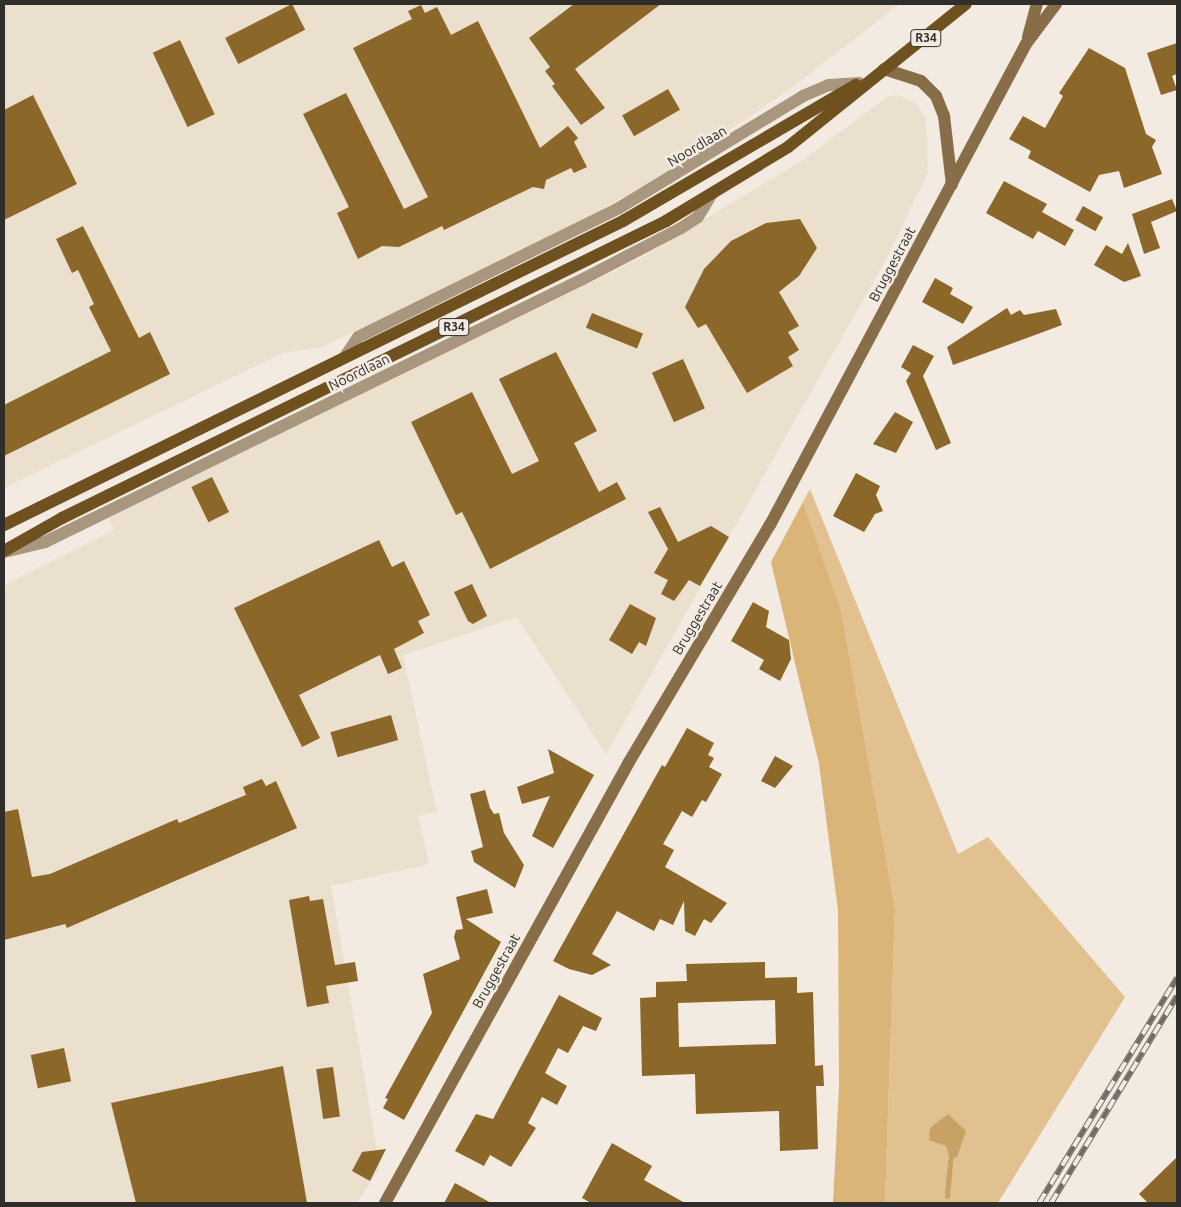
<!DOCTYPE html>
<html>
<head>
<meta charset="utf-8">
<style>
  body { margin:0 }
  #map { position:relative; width:1181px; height:1207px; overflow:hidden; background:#f3ebe1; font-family:Ubuntu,sans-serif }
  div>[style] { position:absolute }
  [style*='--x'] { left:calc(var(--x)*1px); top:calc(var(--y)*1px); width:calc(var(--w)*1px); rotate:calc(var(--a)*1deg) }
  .built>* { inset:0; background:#ebdfce }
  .green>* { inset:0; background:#e1c190 }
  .forest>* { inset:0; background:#dbb477 }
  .water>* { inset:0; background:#c8a165 }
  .stream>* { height:5px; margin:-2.5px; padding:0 2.5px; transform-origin:2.5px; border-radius:2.5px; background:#c8a165 }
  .building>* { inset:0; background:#8b6729; transform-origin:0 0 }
  .street>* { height:12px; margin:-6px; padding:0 6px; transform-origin:6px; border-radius:6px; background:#a8977e }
  .secondary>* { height:12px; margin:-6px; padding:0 6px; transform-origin:6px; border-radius:6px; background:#876e49 }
  .primary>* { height:12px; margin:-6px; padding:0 6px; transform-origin:6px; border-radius:6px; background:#6f511f }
  .rail>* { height:5.5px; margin-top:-2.75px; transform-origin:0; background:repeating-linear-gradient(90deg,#f3ebe1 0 11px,#706d67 0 22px); box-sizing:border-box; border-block:1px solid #706d67 }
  span { translate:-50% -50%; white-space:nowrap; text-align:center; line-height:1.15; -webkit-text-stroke:5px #f3ebe1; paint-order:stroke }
  .shield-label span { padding:1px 4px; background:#f3ebe1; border:1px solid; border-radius:4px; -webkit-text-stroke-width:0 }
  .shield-label { font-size:12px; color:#302e2a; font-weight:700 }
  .street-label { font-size:14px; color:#302e2a }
  .frame { position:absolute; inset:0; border:5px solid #302e2a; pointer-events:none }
</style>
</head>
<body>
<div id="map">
  <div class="built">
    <div style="clip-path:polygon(4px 4px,899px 4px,793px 87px,665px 174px,580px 221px,322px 347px,283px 353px,4px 488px)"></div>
    <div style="clip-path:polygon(899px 95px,917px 104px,926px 120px,928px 172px,888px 256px,606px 754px,517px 617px,403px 655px,437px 812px,418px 816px,429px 864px,331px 886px,380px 1167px,357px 1203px,4px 1203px,4px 585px,114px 530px,108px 517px,639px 259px,803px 160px,888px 96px)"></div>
  </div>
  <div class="green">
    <div style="clip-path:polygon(810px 489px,958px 854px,988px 837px,1125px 997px,998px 1203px,885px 1203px,895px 908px,841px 609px,803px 502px)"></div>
  </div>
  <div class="forest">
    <div style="clip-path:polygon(803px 502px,841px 609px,895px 908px,885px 1203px,833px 1203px,839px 1085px,838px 910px,819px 764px,771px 562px)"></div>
  </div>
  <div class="water">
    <div style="clip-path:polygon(948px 1114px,966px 1131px,957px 1157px,950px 1160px,946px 1146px,929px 1140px,930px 1128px)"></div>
  </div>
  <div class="stream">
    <div style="--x:947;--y:1196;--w:36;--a:-85"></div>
  </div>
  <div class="building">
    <div style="left:292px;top:4px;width:29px;height:75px;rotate:63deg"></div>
    <div style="clip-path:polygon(574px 4px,661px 4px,575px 69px,605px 108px,581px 125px,552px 86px,555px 84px,545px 71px,550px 67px,529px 38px)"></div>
    <div style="clip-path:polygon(421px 5px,425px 13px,437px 7px,451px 35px,478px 21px,540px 148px,568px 126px,578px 138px,574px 142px,587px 167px,574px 173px,571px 168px,546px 180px,544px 189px,533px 187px,444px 230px,442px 226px,399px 247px,382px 246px,358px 259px,337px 213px,349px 207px,303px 114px,346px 93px,404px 209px,428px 197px,353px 48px,412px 19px,408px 11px)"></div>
    <div style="left:180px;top:40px;width:82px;height:30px;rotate:65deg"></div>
    <div style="clip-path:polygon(1177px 43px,1177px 74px,1172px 76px,1177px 90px,1161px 95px,1147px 53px)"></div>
    <div style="clip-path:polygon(1089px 48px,1125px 68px,1146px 134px,1156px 140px,1152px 147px,1162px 174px,1124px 188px,1119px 171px,1099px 175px,1090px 192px,1028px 158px,1031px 151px,1009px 139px,1023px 116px,1045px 128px,1063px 96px,1059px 93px)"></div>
    <div style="left:668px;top:89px;width:24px;height:53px;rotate:60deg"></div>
    <div style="clip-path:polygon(33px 95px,77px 184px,4px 220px,4px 110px)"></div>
    <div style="clip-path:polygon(1004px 181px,1047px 204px,1042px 212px,1074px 230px,1065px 246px,1038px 231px,1033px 239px,986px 213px)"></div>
    <div style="clip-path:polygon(1172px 199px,1177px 211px,1151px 222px,1160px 248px,1144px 254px,1132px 214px)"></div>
    <div style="left:1083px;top:206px;width:23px;height:16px;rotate:29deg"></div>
    <div style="clip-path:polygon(800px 219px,817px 248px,799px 276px,779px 292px,799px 326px,788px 332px,799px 350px,788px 357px,793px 366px,747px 393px,706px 324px,698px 328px,685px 307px,704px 269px,731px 241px,766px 223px)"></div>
    <div style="clip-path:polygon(83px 226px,139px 338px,150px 332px,170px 374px,4px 456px,4px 405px,111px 351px,89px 307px,94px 304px,78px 270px,72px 273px,56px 239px)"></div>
    <div style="clip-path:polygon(1128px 243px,1141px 276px,1124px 282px,1094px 265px,1106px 245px,1122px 254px)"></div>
    <div style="clip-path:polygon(935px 278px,953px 288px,950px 294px,973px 307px,963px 324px,922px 302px)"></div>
    <div style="clip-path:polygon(1007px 308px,1011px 315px,1020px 310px,1024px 315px,1056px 309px,1062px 325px,953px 365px,947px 347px)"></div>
    <div style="left:592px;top:313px;width:55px;height:16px;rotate:22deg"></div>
    <div style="clip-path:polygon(913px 345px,934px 356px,923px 376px,951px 443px,936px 450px,906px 381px,911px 373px,901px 367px)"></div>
    <div style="clip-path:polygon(556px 352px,597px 431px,574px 443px,599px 492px,617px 482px,626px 499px,490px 569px,462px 512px,456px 515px,411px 422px,472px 392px,512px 474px,539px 461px,499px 379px)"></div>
    <div style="left:683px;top:359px;width:54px;height:34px;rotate:66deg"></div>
    <div style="clip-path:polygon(895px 412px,913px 422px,896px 453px,873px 444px)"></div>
    <div style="clip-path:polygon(856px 473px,880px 486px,876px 495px,883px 511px,875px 514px,864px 532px,833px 516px)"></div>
    <div style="left:212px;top:477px;width:39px;height:23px;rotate:64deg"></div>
    <div style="clip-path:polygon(660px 507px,678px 542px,711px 526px,729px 537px,700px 586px,689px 580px,674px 601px,661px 594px,668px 580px,654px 573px,668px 549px,648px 512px)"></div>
    <div style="clip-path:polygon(379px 540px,392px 567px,404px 561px,430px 615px,418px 621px,424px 633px,394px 649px,402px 668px,388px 674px,380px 655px,299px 695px,320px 738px,302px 747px,234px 608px)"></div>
    <div style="clip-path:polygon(472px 584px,487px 616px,473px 624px,468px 621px,454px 592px)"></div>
    <div style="clip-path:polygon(753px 602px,769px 611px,766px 627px,789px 640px,791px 659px,780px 681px,759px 669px,764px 660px,731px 641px)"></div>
    <div style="clip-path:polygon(630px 604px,656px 618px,646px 646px,639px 642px,632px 654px,609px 640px)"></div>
    <div style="left:391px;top:715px;width:26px;height:63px;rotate:74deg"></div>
    <div style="clip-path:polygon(687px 728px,714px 743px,708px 755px,714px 758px,709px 767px,722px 774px,706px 802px,702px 800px,692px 817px,682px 811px,663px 844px,674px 850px,665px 867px,727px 903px,711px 923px,704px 919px,695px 936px,685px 931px,684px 901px,673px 925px,660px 919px,654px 931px,617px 911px,592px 954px,611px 965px,592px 975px,569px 969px,553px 961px,662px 765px,665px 767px)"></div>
    <div style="clip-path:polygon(548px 749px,594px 775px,553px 848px,532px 836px,550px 796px,522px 804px,517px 787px,554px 773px)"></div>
    <div style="clip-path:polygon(775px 756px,793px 766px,775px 788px,761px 781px)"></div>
    <div style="clip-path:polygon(262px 779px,266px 786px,276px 781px,297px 828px,67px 928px,65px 924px,4px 940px,4px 812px,18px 809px,32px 877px,50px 874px,177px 819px,179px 823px,231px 801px,246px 795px,243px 787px)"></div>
    <div style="clip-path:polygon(485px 790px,490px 808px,494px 814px,499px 813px,504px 833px,524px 865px,515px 888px,474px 862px,471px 851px,483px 847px,470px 794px)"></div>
    <div style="clip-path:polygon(487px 889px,493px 913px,466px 919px,501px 942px,404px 1120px,383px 1108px,388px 1099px,385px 1098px,432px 1013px,423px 974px,460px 959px,454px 937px,456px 930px,463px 929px,456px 897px)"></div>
    <div style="clip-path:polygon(309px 896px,310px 901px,323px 899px,335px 965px,355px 962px,358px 981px,326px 986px,329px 1003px,307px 1007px,289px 900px)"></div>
    <div style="clip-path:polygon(evenodd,765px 962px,765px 978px,797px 977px,797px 993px,813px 992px,815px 1066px,823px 1065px,824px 1086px,816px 1086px,818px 1149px,780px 1151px,779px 1111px,696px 1114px,695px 1074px,642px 1076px,640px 998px,656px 997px,656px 982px,687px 981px,686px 964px,765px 962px,775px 1000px,776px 1044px,679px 1047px,678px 1003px,775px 1000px)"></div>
    <div style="clip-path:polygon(559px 995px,602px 1018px,596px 1031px,583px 1026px,568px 1053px,558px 1048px,545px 1073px,567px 1086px,557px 1105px,542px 1097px,528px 1123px,536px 1128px,511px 1167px,490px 1155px,484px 1166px,455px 1151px,476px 1114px,493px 1119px)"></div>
    <div style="left:64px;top:1048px;width:34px;height:34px;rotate:78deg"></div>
    <div style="clip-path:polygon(283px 1066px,307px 1203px,136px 1203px,111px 1103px)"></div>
    <div style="left:333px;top:1067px;width:50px;height:17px;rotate:82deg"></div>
    <div style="clip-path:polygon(612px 1143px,652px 1166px,644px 1180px,685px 1203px,591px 1203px,582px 1198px)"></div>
    <div style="clip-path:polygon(386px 1149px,370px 1181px,352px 1171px,362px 1152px)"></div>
    <div style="clip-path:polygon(1177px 1157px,1177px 1203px,1148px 1203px,1139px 1194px)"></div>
    <div style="clip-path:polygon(455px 1183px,491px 1203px,444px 1203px)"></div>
  </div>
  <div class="street">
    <div style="--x:344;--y:358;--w:25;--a:-56"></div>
    <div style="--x:358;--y:337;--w:291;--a:-26.3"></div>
    <div style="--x:619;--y:208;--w:215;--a:-31.3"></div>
    <div style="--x:803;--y:96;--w:28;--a:-23"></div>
    <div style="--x:829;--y:85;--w:30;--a:-4"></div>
    <div style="--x:4;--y:552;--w:42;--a:-13.7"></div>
    <div style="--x:45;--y:542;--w:599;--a:-26.05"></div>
    <div style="--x:583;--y:279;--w:110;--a:-27.5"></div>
    <div style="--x:681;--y:228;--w:20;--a:-33"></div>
    <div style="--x:698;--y:217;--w:26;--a:-59"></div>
  </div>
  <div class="secondary">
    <div style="--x:1028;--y:37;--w:34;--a:-75"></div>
    <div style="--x:884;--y:69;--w:39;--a:18"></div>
    <div style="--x:921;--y:81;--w:21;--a:45"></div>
    <div style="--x:936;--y:96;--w:22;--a:68"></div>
    <div style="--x:944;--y:116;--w:69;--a:83.4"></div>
    <div style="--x:385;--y:1203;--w:504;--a:-61.04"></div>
    <div style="--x:629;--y:762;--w:276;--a:-59.3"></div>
    <div style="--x:770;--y:525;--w:545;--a:-61.98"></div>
    <div style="--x:1026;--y:44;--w:50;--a:-53.1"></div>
  </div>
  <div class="primary">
    <div style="--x:4;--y:525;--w:690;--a:-26.16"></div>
    <div style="--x:623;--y:221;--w:270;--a:-30.3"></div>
    <div style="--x:4;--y:551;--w:67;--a:-29.6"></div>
    <div style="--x:62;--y:518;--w:673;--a:-26.18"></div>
    <div style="--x:666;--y:221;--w:143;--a:-31.2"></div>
    <div style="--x:788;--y:147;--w:228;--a:-38.8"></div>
  </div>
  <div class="rail">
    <div style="--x:1039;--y:1203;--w:264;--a:-58.5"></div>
    <div style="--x:1051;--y:1203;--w:242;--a:-58.7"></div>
  </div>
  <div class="shield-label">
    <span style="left:926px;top:38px">R34</span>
    <span style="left:454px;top:327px">R34</span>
  </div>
  <div class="street-label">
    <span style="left:697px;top:146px;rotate:-31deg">Noordlaan</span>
    <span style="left:892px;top:264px;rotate:-62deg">Bruggestraat</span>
    <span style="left:359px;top:372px;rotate:-26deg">Noordlaan</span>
    <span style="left:697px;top:618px;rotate:-59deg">Bruggestraat</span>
    <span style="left:496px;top:971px;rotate:-61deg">Bruggestraat</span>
  </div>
  <div class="frame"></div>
</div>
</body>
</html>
